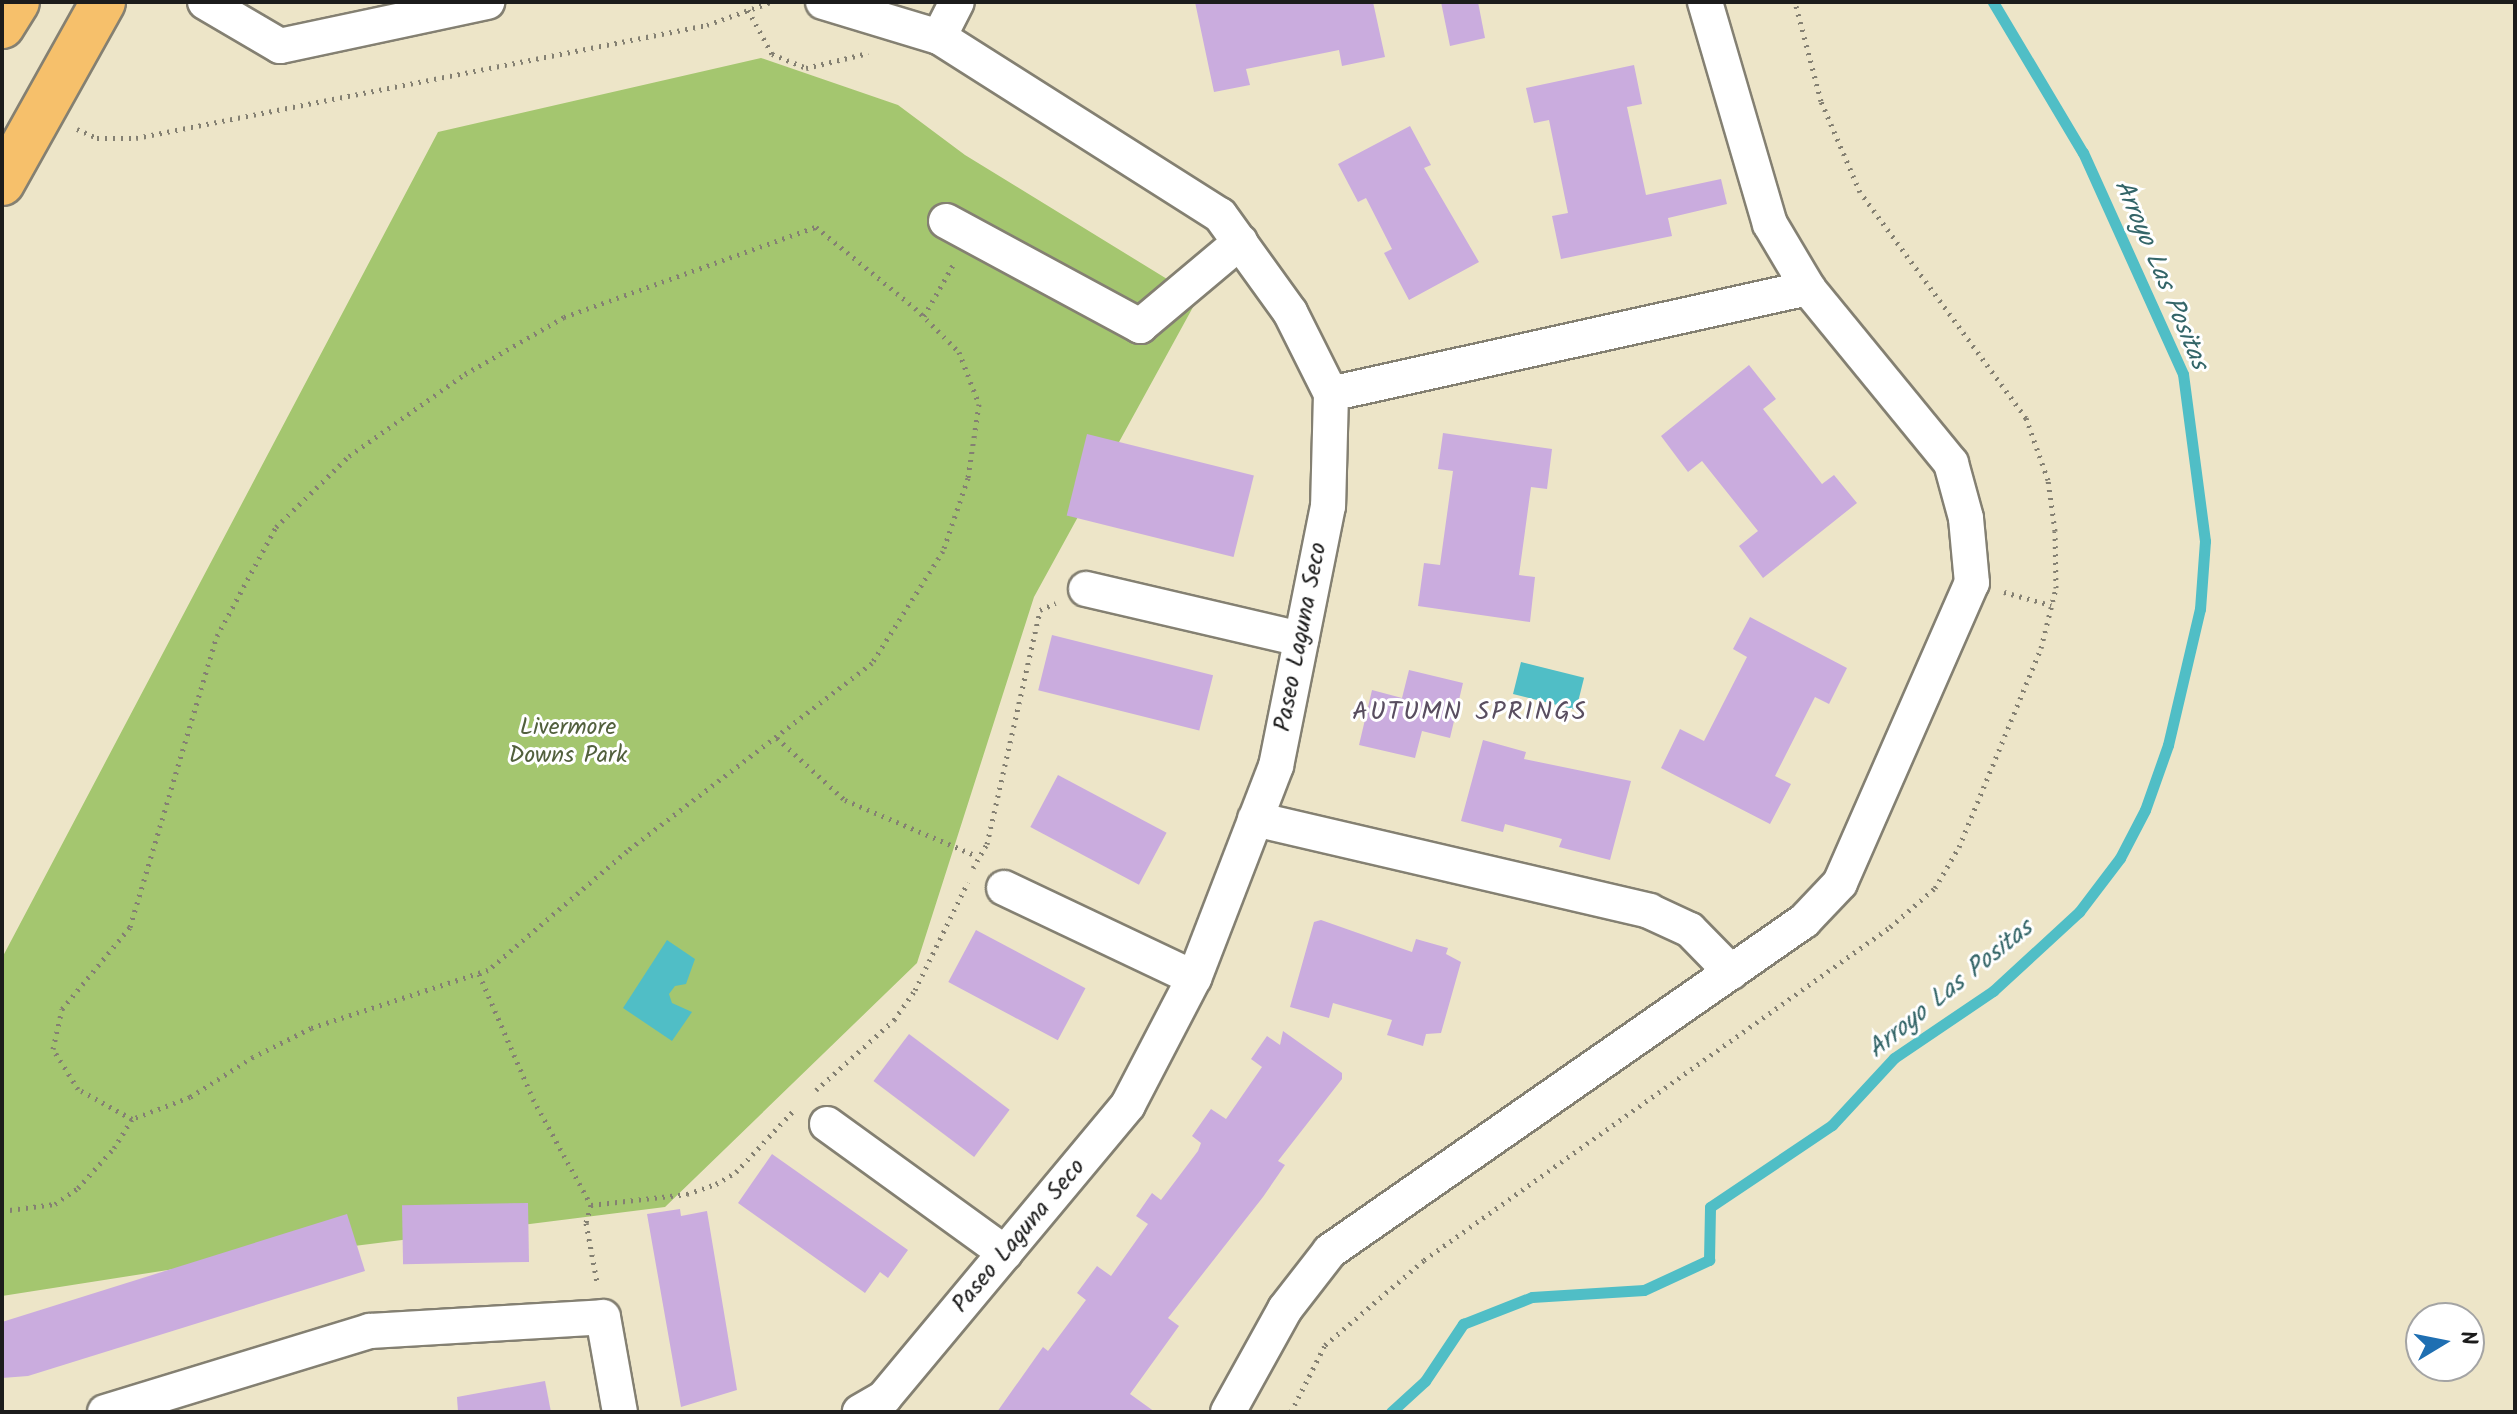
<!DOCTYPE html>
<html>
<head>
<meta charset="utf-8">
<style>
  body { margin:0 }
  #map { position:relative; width:2517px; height:1414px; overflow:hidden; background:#ede5c8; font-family:Kalam,sans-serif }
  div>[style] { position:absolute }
  .green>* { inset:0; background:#a4c66f }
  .water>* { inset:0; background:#50bec6; transform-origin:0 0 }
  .stream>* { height:11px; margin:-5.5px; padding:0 5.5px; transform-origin:5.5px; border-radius:5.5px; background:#50bec6 }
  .building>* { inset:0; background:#caacde; transform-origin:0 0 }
  .path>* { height:5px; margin-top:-2.5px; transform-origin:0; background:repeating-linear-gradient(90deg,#848072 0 2px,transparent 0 8px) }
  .roads { filter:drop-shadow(2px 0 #848072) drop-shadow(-2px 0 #848072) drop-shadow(0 2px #848072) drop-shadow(0 -2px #848072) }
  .minor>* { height:34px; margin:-17px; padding:0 17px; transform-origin:17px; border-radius:17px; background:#fff }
  .major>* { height:44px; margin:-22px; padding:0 22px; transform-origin:22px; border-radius:22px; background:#f6c06b }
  span { translate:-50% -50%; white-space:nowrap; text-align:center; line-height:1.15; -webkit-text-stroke:6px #fff; paint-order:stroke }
  .street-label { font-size:24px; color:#1c1c1c }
  .park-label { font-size:24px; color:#52603d }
  .water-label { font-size:26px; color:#336568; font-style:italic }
  .neighbourhood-label { font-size:26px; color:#594e60; letter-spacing:2px }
  .frame { position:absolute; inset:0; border:4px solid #1c1c1c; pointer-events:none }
  .north { position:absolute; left:2405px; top:1302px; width:80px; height:80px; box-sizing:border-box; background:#fff; border:2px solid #a4a4a4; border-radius:50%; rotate:80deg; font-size:22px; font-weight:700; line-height:32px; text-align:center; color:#1c1c1c }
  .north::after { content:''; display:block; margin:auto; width:28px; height:36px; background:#1f6fb2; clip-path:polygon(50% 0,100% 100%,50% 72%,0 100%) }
</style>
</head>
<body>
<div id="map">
  <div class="green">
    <div style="clip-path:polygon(761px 58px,898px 105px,965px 155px,1198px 298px,1034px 597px,917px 963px,665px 1207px,187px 1267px,2px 1296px,2px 958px,438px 132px)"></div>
  </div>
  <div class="water">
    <div style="left:1521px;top:662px;width:65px;height:33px;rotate:14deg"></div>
    <div style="clip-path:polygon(667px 940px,695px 959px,686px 984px,675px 986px,669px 994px,672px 1003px,692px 1012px,672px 1041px,623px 1008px)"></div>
  </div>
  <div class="stream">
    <div style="left:1391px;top:1412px;width:46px;rotate:-42.4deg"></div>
    <div style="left:1425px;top:1381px;width:69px;rotate:-56.3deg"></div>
    <div style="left:1463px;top:1324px;width:74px;rotate:-21.4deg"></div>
    <div style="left:1532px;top:1297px;width:112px;rotate:-3.6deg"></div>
    <div style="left:1644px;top:1290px;width:72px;rotate:-24.8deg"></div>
    <div style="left:1709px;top:1260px;width:53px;rotate:-88.9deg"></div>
    <div style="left:1710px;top:1207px;width:147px;rotate:-33.9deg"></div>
    <div style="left:1832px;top:1125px;width:91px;rotate:-47.2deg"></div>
    <div style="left:1894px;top:1058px;width:120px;rotate:-34.1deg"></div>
    <div style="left:1993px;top:991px;width:117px;rotate:-42.6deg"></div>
    <div style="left:2079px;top:912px;width:68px;rotate:-52.8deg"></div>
    <div style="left:2120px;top:858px;width:54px;rotate:-62.5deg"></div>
    <div style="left:2145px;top:810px;width:69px;rotate:-70.5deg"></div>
    <div style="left:2168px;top:745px;width:140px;rotate:-76.8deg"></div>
    <div style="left:2200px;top:609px;width:68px;rotate:-85.8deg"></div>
    <div style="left:2205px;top:541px;width:168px;rotate:-97.5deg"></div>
    <div style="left:2183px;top:374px;width:243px;rotate:-114.3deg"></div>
    <div style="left:2083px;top:153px;width:176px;rotate:-120.8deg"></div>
  </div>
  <div class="building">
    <div style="clip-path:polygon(1195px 2px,1373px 2px,1385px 57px,1342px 66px,1339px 50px,1246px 69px,1250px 85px,1214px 92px)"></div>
    <div style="clip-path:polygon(1441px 2px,1478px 2px,1485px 38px,1450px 46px)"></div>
    <div style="clip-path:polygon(1634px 65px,1642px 104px,1627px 107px,1646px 195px,1721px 179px,1727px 204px,1668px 218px,1672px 236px,1561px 259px,1552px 216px,1568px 213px,1549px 120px,1534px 123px,1526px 88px)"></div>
    <div style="clip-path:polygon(1410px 126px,1431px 165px,1424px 168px,1479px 262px,1409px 300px,1384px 253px,1392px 249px,1366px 198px,1358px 202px,1338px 164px)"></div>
    <div style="clip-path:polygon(1749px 365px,1776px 399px,1763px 409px,1822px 484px,1834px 475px,1857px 503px,1763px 578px,1739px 546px,1758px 531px,1702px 461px,1688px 472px,1661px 436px)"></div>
    <div style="clip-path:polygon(1443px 433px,1552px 449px,1547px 489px,1531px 487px,1519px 575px,1535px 577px,1530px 622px,1418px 606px,1424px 563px,1440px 565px,1453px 471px,1438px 469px)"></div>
    <div style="left:1087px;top:434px;width:172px;height:84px;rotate:14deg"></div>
    <div style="clip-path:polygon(1750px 617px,1847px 668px,1829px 704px,1815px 697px,1775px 776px,1791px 784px,1770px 824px,1661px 768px,1680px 729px,1704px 741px,1747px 657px,1733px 649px)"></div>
    <div style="left:1052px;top:635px;width:166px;height:57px;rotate:14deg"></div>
    <div style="clip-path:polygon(1409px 670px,1463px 683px,1450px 738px,1422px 731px,1415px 758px,1359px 745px,1372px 690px,1402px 698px)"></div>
    <div style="clip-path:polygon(1483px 740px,1526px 752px,1524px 759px,1631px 781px,1610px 860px,1559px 847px,1562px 839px,1505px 824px,1503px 832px,1461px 821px)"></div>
    <div style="left:1058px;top:775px;width:123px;height:59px;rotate:28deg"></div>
    <div style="clip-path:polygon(1321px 920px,1412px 952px,1416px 939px,1448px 948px,1446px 954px,1461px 962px,1441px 1033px,1426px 1034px,1423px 1046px,1387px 1035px,1392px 1020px,1333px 1003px,1329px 1018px,1290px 1007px,1314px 922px)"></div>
    <div style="left:976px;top:930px;width:124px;height:59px;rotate:28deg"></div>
    <div style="clip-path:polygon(1283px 1031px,1342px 1073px,1342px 1079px,1278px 1161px,1285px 1165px,1263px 1197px,1168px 1318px,1179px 1326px,1130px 1394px,1155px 1412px,997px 1412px,1043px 1347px,1048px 1351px,1086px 1300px,1077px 1293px,1097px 1266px,1111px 1276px,1148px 1224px,1136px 1216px,1152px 1193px,1161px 1200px,1198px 1151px,1201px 1143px,1192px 1136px,1211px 1109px,1226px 1119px,1262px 1067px,1251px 1059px,1267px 1036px,1280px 1045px)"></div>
    <div style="left:909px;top:1034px;width:126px;height:59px;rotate:37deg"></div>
    <div style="clip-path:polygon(772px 1154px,908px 1250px,888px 1278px,880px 1272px,865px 1293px,738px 1203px)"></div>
    <div style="left:528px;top:1203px;width:59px;height:126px;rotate:89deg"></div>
    <div style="clip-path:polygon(680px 1209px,681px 1216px,707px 1211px,737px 1390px,681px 1407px,647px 1214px)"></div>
    <div style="clip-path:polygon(347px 1214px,365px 1271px,28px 1376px,2px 1378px,2px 1322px)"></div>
    <div style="clip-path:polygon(545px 1381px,551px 1412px,458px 1412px,457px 1397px)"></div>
  </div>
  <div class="path">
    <div style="left:748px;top:10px;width:50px;rotate:61.4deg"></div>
    <div style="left:772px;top:54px;width:37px;rotate:22deg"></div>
    <div style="left:806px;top:68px;width:64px;rotate:-13.6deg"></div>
    <div style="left:77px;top:129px;width:22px;rotate:24deg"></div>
    <div style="left:97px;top:138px;width:39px"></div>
    <div style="left:136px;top:138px;width:582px;rotate:-11.19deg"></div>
    <div style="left:707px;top:25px;width:68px;rotate:-19.8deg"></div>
    <div style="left:816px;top:227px;width:128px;rotate:39.3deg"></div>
    <div style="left:915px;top:308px;width:62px;rotate:45deg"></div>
    <div style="left:959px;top:352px;width:56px;rotate:69deg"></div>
    <div style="left:979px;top:404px;width:75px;rotate:98.5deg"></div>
    <div style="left:968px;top:478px;width:77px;rotate:108.9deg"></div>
    <div style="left:943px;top:551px;width:133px;rotate:122.4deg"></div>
    <div style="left:872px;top:663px;width:309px;rotate:142.5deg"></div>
    <div style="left:627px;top:851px;width:183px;rotate:139.4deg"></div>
    <div style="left:488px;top:970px;width:186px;rotate:161.9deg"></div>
    <div style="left:311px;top:1028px;width:65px;rotate:153.4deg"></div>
    <div style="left:253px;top:1057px;width:75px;rotate:147.6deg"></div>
    <div style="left:190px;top:1097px;width:62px;rotate:159.2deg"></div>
    <div style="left:132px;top:1119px;width:62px;rotate:-150.9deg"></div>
    <div style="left:78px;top:1089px;width:47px;rotate:-122deg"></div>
    <div style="left:53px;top:1049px;width:41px;rotate:-77.3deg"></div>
    <div style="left:62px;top:1009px;width:107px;rotate:-50.3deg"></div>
    <div style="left:130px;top:927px;width:304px;rotate:-73.4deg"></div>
    <div style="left:217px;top:636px;width:124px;rotate:-61.6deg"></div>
    <div style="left:276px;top:527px;width:102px;rotate:-44.2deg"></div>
    <div style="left:349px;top:456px;width:142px;rotate:-35.3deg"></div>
    <div style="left:465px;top:374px;width:114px;rotate:-29.9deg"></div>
    <div style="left:564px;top:317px;width:268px;rotate:-19.7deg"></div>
    <div style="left:924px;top:316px;width:59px;rotate:-60.4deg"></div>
    <div style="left:2004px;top:592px;width:49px;rotate:15.5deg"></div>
    <div style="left:777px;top:738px;width:92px;rotate:42.4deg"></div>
    <div style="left:845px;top:800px;width:143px;rotate:23deg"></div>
    <div style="left:973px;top:868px;width:28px;rotate:-60deg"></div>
    <div style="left:987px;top:844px;width:240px;rotate:-77.2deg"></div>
    <div style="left:1040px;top:610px;width:17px;rotate:-24deg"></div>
    <div style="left:479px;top:974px;width:136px;rotate:66.6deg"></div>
    <div style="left:533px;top:1099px;width:121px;rotate:61.3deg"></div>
    <div style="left:591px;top:1205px;width:19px;rotate:106deg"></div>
    <div style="left:586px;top:1223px;width:60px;rotate:79.4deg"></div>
    <div style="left:816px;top:1090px;width:105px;rotate:-41.9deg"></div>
    <div style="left:894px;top:1020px;width:37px;rotate:-55deg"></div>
    <div style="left:915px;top:990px;width:120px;rotate:-63.9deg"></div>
    <div style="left:591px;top:1205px;width:97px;rotate:-6.5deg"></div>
    <div style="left:687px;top:1194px;width:31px;rotate:-19deg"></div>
    <div style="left:716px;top:1184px;width:23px;rotate:-31deg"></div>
    <div style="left:736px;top:1172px;width:85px;rotate:-46.9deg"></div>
    <div style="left:2px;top:1211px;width:53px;rotate:-7.5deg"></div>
    <div style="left:55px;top:1204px;width:28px;rotate:-35deg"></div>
    <div style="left:78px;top:1188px;width:54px;rotate:-48deg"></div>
    <div style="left:114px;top:1148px;width:34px;rotate:-58deg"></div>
    <div style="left:1291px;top:1412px;width:75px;rotate:-63.1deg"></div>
    <div style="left:1325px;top:1345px;width:130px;rotate:-40.6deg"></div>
    <div style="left:1424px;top:1260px;width:573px;rotate:-35.55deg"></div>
    <div style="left:1890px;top:927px;width:60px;rotate:-40.9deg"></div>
    <div style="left:1935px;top:888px;width:48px;rotate:-59.7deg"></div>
    <div style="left:1959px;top:847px;width:215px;rotate:-67.6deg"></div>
    <div style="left:2041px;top:648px;width:62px;rotate:-76deg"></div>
    <div style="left:2056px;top:588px;width:57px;rotate:-91deg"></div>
    <div style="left:2055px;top:531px;width:51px;rotate:-97.8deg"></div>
    <div style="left:2048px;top:480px;width:66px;rotate:-109.5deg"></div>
    <div style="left:2026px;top:418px;width:280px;rotate:-126.3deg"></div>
    <div style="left:1860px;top:192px;width:99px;rotate:-113.2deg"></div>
    <div style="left:1821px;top:101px;width:102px;rotate:-104.7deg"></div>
  </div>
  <div class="roads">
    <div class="minor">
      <div style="left:205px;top:2px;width:87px;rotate:30.4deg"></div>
      <div style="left:280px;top:46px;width:212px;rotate:-12deg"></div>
      <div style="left:823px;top:2px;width:121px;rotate:16.8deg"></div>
      <div style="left:939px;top:37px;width:333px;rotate:32.4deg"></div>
      <div style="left:1220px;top:215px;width:120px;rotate:54.2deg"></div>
      <div style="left:1290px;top:312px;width:92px;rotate:63.4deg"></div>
      <div style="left:1331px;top:394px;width:112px;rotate:91.5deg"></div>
      <div style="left:1328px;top:506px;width:265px;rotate:101.3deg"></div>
      <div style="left:1276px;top:766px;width:227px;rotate:111.1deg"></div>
      <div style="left:1194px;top:978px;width:143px;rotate:117.5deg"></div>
      <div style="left:1128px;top:1105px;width:381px;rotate:129.8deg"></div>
      <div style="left:884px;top:1398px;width:28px;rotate:150deg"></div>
      <div style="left:1705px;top:2px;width:231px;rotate:73.7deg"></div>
      <div style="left:1770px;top:224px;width:74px;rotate:59.3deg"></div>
      <div style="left:939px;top:37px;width:39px;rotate:-63deg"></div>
      <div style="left:946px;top:221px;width:221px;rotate:28.4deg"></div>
      <div style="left:1140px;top:326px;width:131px;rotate:-40deg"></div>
      <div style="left:1086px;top:589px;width:221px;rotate:13.1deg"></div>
      <div style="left:1255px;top:819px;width:405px;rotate:13.1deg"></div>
      <div style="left:1649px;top:911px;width:45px;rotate:24.9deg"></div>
      <div style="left:1690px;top:930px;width:59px;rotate:45.7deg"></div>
      <div style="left:1004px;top:888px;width:210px;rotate:25.3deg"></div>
      <div style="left:827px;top:1124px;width:220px;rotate:35.9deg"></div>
      <div style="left:105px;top:1412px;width:277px;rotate:-17deg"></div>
      <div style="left:370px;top:1331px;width:233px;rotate:-3.4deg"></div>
      <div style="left:603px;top:1317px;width:97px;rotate:79.9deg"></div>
      <div style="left:1228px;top:1412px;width:118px;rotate:-61deg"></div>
      <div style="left:1285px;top:1309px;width:73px;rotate:-52.2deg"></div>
      <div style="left:1330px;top:1251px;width:578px;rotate:-34.85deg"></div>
      <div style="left:1804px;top:921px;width:52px;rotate:-46.5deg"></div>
      <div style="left:1840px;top:883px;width:328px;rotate:-66.3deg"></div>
      <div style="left:1972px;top:583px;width:65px;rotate:-95.3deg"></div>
      <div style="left:1966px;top:518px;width:57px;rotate:-105.3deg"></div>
      <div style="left:1951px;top:463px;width:226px;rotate:-129.3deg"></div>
      <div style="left:1808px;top:288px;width:489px;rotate:167.5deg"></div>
    </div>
    <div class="major">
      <div style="left:2px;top:26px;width:28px;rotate:-58deg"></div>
      <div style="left:2px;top:183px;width:207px;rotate:-60.8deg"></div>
    </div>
  </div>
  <div class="street-label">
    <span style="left:1301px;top:637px;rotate:-79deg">Paseo Laguna Seco</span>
    <span style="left:1019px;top:1236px;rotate:-50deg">Paseo Laguna Seco</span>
  </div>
  <div class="park-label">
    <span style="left:568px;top:742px">Livermore<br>Downs Park</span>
  </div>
  <div class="water-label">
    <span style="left:2160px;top:275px;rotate:67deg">Arroyo Las Positas</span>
    <span style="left:1951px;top:990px;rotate:-39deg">Arroyo Las Positas</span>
  </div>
  <div class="neighbourhood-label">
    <span style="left:1470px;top:713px">AUTUMN SPRINGS</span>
  </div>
  <div class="frame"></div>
  <div class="north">N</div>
</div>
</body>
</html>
